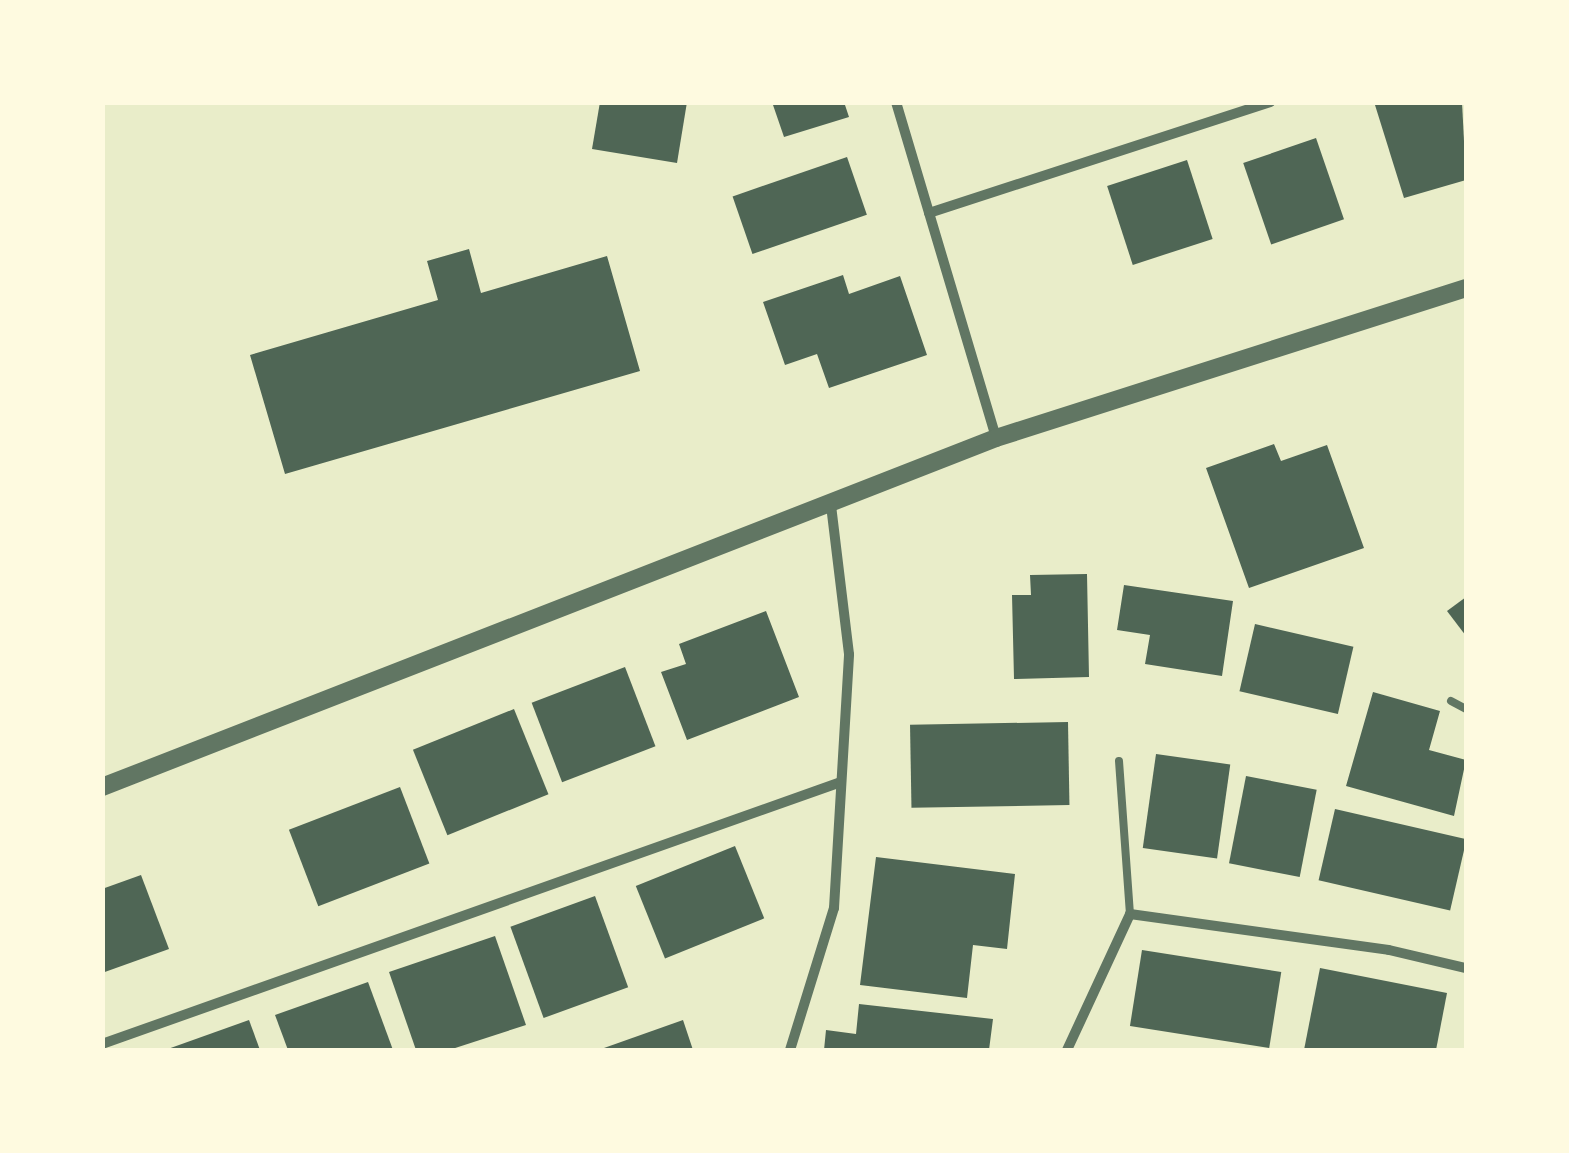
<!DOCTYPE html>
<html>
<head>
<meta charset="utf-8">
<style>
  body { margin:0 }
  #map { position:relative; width:1569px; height:1153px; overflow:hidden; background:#e9edc9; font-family:"Golos Text",sans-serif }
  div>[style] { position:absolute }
  .building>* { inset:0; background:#4f6655; transform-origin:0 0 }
  .service>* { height:8px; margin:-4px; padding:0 4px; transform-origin:4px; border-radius:4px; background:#617663 }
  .minor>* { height:10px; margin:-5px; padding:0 5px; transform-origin:5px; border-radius:5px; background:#617663 }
  .tertiary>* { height:18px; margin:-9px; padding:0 9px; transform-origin:9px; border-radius:9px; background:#617663 }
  span { translate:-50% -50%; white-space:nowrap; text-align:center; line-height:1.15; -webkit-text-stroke:10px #fefae0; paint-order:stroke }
  .frame { position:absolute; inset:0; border:105px solid #fefae0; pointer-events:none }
</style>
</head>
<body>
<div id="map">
  <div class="building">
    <div style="clip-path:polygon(600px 102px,687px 102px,677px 163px,592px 149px)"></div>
    <div style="clip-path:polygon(772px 102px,844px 102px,849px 117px,784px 137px)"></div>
    <div style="clip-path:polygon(1385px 102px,1462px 102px,1466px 180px,1404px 198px,1375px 105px)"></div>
    <div style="left:1316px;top:138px;width:86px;height:77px;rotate:71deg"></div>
    <div style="left:847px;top:157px;width:61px;height:121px;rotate:71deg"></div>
    <div style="left:1187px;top:160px;width:83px;height:84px;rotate:72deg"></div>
    <div style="clip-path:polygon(469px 249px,481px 293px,607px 256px,640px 371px,285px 474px,250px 355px,438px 300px,427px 261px)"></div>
    <div style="clip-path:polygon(843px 275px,849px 294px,900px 276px,927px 355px,829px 388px,817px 354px,785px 365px,763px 302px)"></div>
    <div style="clip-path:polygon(1274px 444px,1281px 461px,1327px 445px,1364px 548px,1249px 588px,1206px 468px)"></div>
    <div style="clip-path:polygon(1087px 574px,1089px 677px,1014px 679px,1012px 595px,1031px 595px,1030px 575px)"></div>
    <div style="clip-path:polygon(1124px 585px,1233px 601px,1222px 676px,1145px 664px,1150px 635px,1117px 630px)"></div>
    <div style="clip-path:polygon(1466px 597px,1466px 636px,1447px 611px)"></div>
    <div style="clip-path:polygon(766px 611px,799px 697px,687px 740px,661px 672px,686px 664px,679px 644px)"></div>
    <div style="left:1255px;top:624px;width:101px;height:69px;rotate:13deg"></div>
    <div style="left:625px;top:667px;width:85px;height:100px;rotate:69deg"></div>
    <div style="clip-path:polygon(1373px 692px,1440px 711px,1429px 750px,1466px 760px,1454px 816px,1346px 786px)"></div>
    <div style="left:514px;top:709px;width:92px;height:109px;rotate:68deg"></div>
    <div style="left:1068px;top:722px;width:83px;height:158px;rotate:89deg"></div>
    <div style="left:1156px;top:754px;width:75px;height:95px;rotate:8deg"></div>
    <div style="left:1246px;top:776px;width:72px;height:89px;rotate:11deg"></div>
    <div style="left:400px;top:787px;width:82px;height:119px;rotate:69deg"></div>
    <div style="left:1335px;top:809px;width:135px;height:73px;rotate:13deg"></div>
    <div style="left:735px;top:846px;width:78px;height:107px;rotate:68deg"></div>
    <div style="clip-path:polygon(876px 857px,1015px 874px,1007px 949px,973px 945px,967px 998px,860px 985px)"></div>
    <div style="clip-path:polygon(141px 875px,169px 949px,102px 973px,102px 889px)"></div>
    <div style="left:595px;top:896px;width:97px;height:90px;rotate:70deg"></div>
    <div style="clip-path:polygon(495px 936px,526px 1025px,449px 1050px,416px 1050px,389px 972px)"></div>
    <div style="left:1142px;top:950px;width:141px;height:77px;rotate:9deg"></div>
    <div style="clip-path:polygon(1320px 968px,1447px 993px,1436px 1050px,1304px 1050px)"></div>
    <div style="clip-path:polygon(368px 982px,393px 1050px,288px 1050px,275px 1015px)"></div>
    <div style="clip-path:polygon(859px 1004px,993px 1019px,989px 1050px,824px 1050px,826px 1030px,856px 1034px)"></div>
    <div style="clip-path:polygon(249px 1020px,260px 1050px,165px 1050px)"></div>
    <div style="clip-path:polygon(683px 1020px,693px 1050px,605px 1050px,604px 1048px)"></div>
  </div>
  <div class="service">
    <div style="left:1451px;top:701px;width:17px;rotate:28deg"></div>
    <div style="left:1119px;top:761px;width:153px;rotate:85.9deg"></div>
  </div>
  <div class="minor">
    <div style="left:896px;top:102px;width:351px;rotate:73.4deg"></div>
    <div style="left:929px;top:213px;width:359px;rotate:-18deg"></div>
    <div style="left:102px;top:1044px;width:784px;rotate:-19.52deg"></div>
    <div style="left:790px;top:1050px;width:149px;rotate:-72.8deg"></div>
    <div style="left:834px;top:908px;width:254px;rotate:-86.6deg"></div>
    <div style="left:849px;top:654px;width:150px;rotate:-96.9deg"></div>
    <div style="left:1067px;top:1050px;width:150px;rotate:-65.1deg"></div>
    <div style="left:1130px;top:914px;width:261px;rotate:7.9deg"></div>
    <div style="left:1389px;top:950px;width:79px;rotate:13.2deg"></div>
  </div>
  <div class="tertiary">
    <div style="left:102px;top:787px;width:960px;rotate:-21.32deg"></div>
    <div style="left:996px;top:438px;width:493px;rotate:-17.7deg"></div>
  </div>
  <div class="frame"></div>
</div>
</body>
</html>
